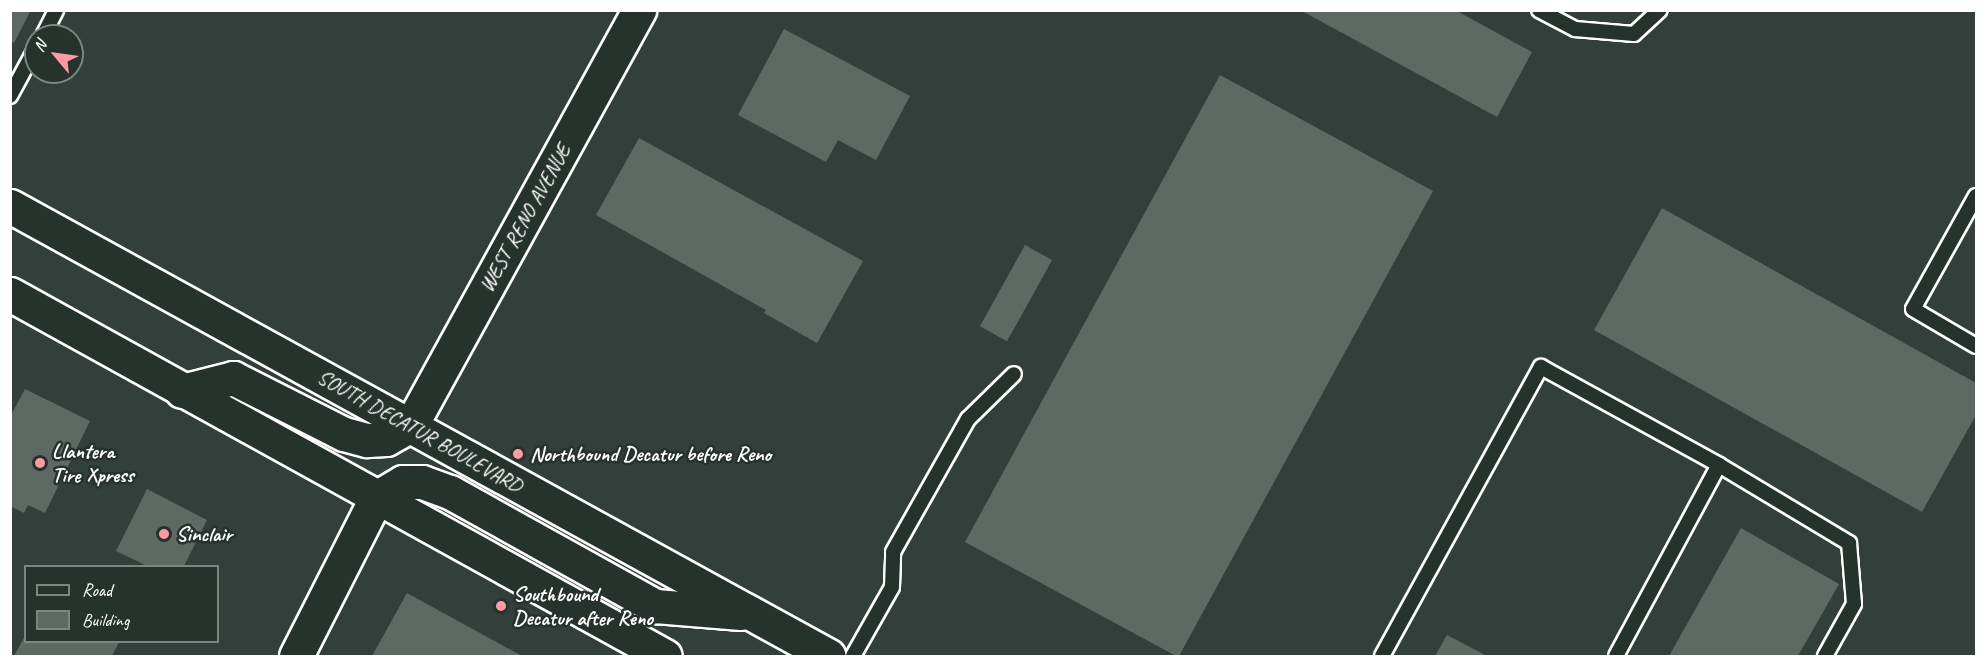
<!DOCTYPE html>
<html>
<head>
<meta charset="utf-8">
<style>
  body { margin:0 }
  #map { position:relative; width:1987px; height:667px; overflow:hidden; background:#333f3a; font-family:Caveat,sans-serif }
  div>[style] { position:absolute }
  .building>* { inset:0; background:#5f6964; transform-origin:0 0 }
  .roads { filter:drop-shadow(2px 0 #fff) drop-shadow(-2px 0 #fff) drop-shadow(0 2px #fff) drop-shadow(0 -2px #fff) }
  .lane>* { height:14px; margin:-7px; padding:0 7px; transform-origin:7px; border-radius:7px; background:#26332d }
  .secondary>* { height:33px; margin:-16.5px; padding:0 16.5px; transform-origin:16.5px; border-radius:16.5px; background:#26332d }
  .primary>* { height:33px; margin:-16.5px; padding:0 16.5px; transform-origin:16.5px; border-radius:16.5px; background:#26332d }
  .dots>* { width:16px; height:16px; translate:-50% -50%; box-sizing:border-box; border:3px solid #26332d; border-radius:50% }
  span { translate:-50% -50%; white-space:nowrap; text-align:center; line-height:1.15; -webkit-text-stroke:5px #26332d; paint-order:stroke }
  .street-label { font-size:21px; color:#fff }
  .poi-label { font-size:21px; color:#fff; font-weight:700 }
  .left { translate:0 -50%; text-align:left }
  .frame { position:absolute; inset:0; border:12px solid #fff; pointer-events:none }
  .legend { position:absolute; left:24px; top:565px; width:195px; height:78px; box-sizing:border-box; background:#26332d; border:2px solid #7d8581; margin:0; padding:8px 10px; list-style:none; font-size:18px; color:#fff }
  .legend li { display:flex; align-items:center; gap:12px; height:30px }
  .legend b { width:30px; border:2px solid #7d8581 }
  .north { position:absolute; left:24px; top:24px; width:60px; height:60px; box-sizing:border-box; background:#26332d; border:2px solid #7d8581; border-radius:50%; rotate:299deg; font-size:16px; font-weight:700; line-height:24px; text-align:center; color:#fff }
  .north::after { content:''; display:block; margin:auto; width:21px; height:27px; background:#ff9aa2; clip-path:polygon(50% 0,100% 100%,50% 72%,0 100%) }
</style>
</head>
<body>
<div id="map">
  <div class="building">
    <div style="clip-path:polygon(10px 10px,31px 10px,14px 43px,10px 41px)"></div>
    <div style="clip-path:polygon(1300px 10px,1455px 10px,1532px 52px,1497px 117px)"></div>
    <div style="clip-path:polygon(784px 29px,910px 96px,876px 160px,838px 140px,826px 162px,738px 115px)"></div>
    <div style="clip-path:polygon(1220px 75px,1433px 191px,1179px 656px,1176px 656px,965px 542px)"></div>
    <div style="clip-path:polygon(639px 138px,863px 261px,817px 343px,764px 313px,766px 310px,596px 215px)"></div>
    <div style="clip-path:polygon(1662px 208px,1976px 383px,1976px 415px,1922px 512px,1594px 330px)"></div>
    <div style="left:1025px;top:245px;width:31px;height:93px;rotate:29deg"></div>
    <div style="clip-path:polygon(25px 389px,90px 421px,45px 513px,28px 505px,24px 513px,10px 506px,10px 417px)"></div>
    <div style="clip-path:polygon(147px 489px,207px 520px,184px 566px,147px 566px,116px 551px)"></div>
    <div style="clip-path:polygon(1741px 528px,1839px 584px,1798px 656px,1669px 656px)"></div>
    <div style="clip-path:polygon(407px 593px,522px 656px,372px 656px)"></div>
    <div style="clip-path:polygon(26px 634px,26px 642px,119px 642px,112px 656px,14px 656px)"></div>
    <div style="clip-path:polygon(1447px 635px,1487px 656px,1435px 656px)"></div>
  </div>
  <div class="roads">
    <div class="lane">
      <div style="left:1539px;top:10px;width:41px;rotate:27.8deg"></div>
      <div style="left:1575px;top:29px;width:59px;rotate:4.8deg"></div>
      <div style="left:1634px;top:34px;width:35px;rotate:-43deg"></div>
      <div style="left:43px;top:36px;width:29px;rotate:-63deg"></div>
      <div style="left:10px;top:96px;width:55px;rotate:-61.6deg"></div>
      <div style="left:1976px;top:196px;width:129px;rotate:119.1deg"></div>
      <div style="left:1913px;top:309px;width:73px;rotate:30.4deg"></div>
      <div style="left:853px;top:656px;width:79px;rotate:-60.5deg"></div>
      <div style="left:892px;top:587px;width:35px;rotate:-88deg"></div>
      <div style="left:893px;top:552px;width:153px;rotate:-60.6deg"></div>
      <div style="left:968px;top:419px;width:64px;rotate:-44.4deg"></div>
      <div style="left:1382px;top:656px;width:330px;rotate:-61.2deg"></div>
      <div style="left:1541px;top:367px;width:203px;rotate:28.8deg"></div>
      <div style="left:1719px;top:465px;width:152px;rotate:31deg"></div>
      <div style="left:1849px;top:543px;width:61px;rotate:85.3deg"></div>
      <div style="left:1854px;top:604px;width:60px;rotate:119.1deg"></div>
      <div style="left:1616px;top:656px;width:217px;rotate:-61.7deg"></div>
    </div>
    <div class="secondary">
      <div style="left:411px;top:425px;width:474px;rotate:-61.2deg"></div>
      <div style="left:296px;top:656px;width:177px;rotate:-63.1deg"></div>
    </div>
    <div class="primary">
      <div style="left:10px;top:206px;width:934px;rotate:28.79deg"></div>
      <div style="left:10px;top:294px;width:748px;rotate:28.93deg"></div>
      <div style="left:182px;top:391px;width:53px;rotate:-14.3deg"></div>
      <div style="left:233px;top:378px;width:124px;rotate:26.8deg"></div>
      <div style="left:344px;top:434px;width:24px;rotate:15deg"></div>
      <div style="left:367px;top:440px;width:19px;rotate:-3deg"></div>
      <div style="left:386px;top:439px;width:29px;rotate:-29deg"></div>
      <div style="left:376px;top:498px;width:31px;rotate:-31deg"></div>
      <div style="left:403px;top:482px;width:19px"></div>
      <div style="left:422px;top:482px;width:30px;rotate:20deg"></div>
      <div style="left:450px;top:492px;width:235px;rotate:29.1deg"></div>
      <div style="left:655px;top:606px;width:86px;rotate:4.7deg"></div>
    </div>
  </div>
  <div class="dots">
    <div style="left:518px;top:454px;background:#ff9aa2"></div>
    <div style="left:40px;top:463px;background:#ff9aa2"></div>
    <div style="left:164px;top:534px;background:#ff9aa2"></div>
    <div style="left:501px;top:606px;background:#ff9aa2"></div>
  </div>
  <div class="street-label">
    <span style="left:525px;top:218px;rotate:-61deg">WEST RENO AVENUE</span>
    <span style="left:420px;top:431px;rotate:29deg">SOUTH DECATUR BOULEVARD</span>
  </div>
  <div class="poi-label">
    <span class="left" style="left:52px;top:463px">Llantera<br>Tire Xpress</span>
    <span class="left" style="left:530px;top:454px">Northbound Decatur before Reno</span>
    <span class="left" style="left:176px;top:534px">Sinclair</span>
    <span class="left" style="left:513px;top:606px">Southbound<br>Decatur after Reno</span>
  </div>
  <div class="frame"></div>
  <ul class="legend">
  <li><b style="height:8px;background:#26332d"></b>Road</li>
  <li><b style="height:16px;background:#5f6964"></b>Building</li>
  </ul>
  <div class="north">N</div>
</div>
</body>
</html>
